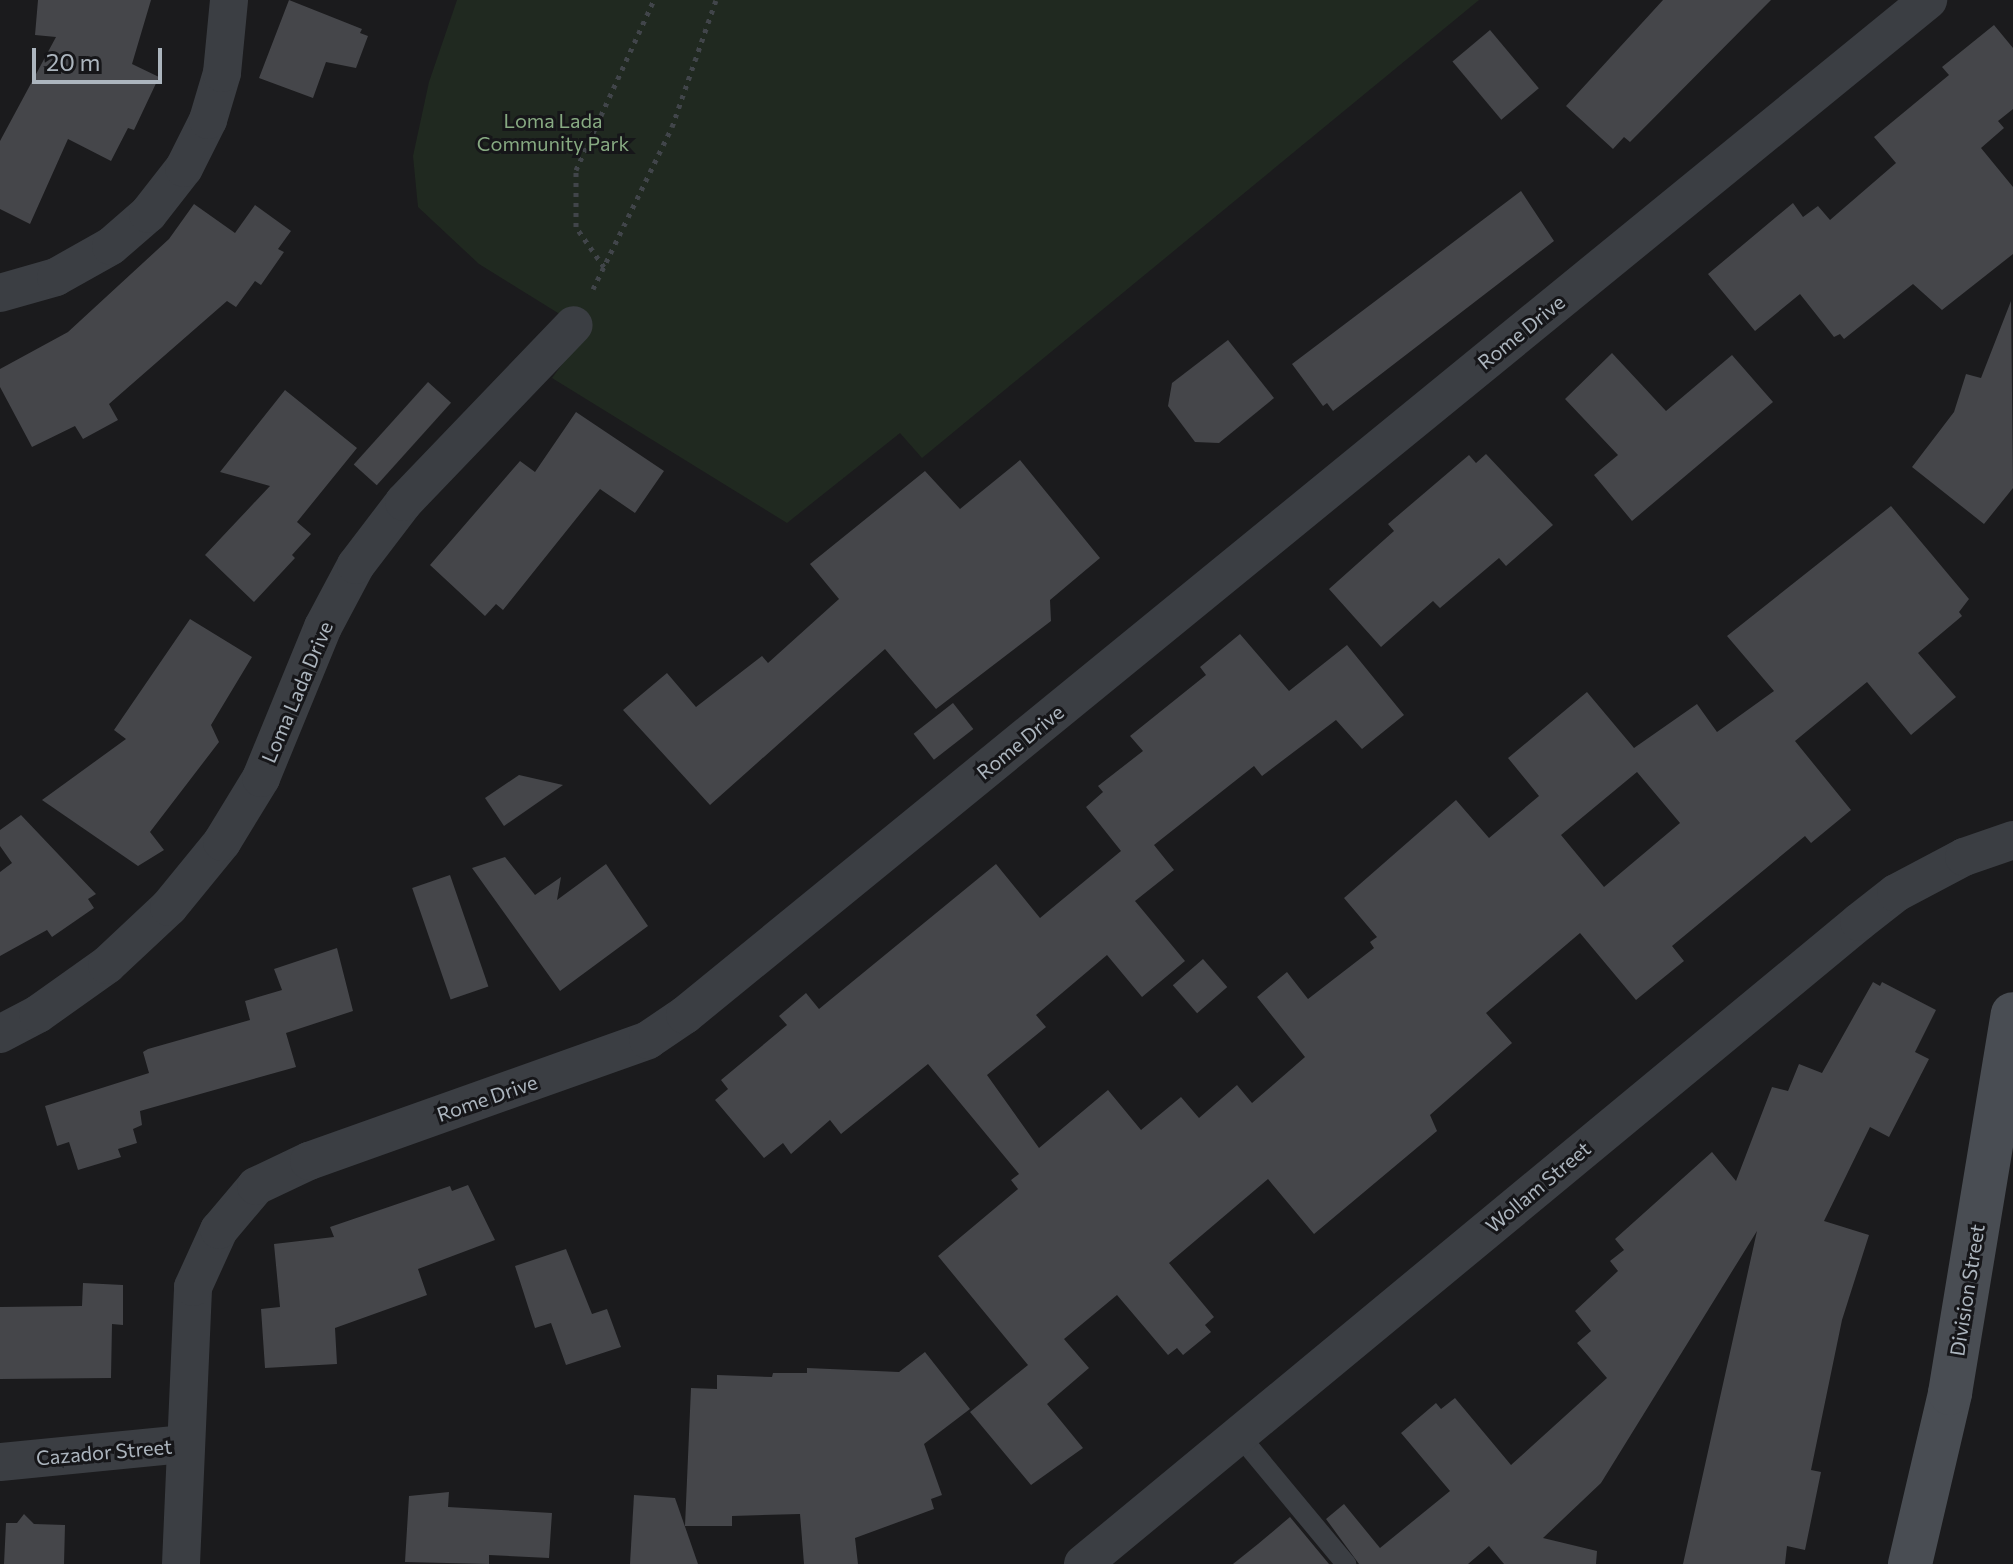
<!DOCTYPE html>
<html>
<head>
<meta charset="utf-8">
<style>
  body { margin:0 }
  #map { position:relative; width:2013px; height:1564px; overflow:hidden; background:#1b1b1d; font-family:Commissioner,sans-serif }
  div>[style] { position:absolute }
  .green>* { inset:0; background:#202920 }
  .building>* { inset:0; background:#45464a; transform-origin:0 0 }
  .path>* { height:5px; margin-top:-2.5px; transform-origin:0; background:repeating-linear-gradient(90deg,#41454a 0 4px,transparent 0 10px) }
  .lane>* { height:20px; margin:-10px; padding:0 10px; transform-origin:10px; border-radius:10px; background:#3b3e43 }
  .street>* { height:38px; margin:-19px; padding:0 19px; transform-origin:19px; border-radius:19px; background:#3b3e43 }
  .secondary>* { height:44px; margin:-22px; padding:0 22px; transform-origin:22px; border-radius:22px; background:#494d53 }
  span { translate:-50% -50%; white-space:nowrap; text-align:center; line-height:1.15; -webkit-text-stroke:6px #161619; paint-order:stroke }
  .park-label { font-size:20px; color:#87aa82 }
  .street-label { font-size:20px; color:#acb5be }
  .scale { position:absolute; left:32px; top:48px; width:130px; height:36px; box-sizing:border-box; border:4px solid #acb5be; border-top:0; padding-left:10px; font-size:24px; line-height:28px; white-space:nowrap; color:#acb5be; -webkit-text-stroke:6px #161619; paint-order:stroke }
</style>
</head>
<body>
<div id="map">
  <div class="green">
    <div style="clip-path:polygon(457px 0,1479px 0,922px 458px,900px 433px,787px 523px,552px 378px,587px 331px,479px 264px,418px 207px,413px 156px,429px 82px)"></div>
  </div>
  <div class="building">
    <div style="clip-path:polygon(38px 0,151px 0,132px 64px,159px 77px,134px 130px,128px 128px,111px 161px,68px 139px,30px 224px,0 209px,0 141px,56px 37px,35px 35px)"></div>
    <div style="clip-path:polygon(289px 0,362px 29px,360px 33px,368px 36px,356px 68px,326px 62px,313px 98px,259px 78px)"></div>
    <div style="clip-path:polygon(1663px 0,1771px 0,1630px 142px,1624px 137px,1613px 149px,1566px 106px)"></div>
    <div style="clip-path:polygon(1994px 25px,2013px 48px,2013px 109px,1998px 121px,2004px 128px,1981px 148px,2013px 187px,2013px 254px,1942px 310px,1913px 284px,1844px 339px,1840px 334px,1834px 337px,1800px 294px,1755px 331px,1708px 274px,1793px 203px,1803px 217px,1818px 206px,1830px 220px,1896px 163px,1874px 137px,1949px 75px,1942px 67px)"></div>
    <div style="left:1490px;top:30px;width:76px;height:49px;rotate:50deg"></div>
    <div style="clip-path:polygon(1521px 191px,1554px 241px,1333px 411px,1327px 403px,1323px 406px,1292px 364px)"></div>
    <div style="clip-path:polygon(194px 204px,235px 233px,255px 205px,291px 231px,278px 249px,284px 252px,261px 285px,255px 281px,236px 307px,227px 301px,109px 404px,118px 420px,83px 439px,75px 426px,32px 447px,0 387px,0 369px,68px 332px,169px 239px)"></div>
    <div style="clip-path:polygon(2011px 301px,2013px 488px,1984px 524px,1912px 467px,1954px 412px,1966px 374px,1981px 378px)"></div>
    <div style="clip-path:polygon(1228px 340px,1274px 398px,1219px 443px,1195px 442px,1168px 406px,1172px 383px)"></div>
    <div style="clip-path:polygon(1612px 353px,1666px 411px,1732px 355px,1773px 402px,1632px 521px,1594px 475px,1618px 455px,1565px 399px)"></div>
    <div style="left:428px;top:382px;width:31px;height:111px;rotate:42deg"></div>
    <div style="clip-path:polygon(285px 390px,357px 448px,297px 522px,311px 534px,292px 555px,295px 558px,254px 602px,205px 555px,270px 486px,220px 472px)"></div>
    <div style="clip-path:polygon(576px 412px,664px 471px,635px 513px,600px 489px,503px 610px,496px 604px,485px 616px,430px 565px,520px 461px,535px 472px)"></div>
    <div style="clip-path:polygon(1486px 454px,1553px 525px,1506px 566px,1499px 558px,1440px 608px,1433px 601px,1381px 647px,1329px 589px,1394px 531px,1388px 524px,1469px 455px,1476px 463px)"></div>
    <div style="clip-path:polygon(1020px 460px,1100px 558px,1050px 600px,1051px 621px,936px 709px,885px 649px,710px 805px,623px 710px,667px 673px,696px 707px,762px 656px,768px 663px,839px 599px,810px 564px,925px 471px,960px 509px)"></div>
    <div style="clip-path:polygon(evenodd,1891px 506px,1969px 599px,1959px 612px,1962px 616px,1918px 653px,1956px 697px,1911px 735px,1867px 682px,1795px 741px,1851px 810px,1811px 843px,1805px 836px,1672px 946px,1684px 961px,1636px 1000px,1580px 933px,1486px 1013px,1512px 1043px,1430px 1115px,1437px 1131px,1314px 1234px,1268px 1179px,1169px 1263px,1214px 1317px,1205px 1325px,1211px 1332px,1183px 1355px,1177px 1348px,1168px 1355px,1117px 1295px,1064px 1339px,1089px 1368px,1047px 1404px,1083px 1448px,1031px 1485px,970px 1412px,1028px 1365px,938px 1256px,1018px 1189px,1011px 1180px,1019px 1174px,928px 1064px,841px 1134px,830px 1120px,791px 1154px,783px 1143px,764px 1158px,715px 1100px,728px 1089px,721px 1080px,787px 1025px,779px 1016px,806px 993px,819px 1009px,996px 864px,1040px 918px,1121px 851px,1086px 807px,1103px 792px,1098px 786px,1143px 751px,1130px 736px,1206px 675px,1200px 667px,1240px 634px,1289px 691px,1347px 645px,1404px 715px,1362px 749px,1336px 720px,1262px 776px,1254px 766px,1154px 845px,1174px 870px,1135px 901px,1185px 961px,1142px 997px,1107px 955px,1036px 1015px,1046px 1027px,987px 1075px,1039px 1148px,1108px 1090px,1141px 1130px,1181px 1097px,1199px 1118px,1237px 1085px,1252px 1103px,1305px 1057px,1257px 997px,1287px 972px,1308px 999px,1374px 948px,1370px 942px,1377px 937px,1344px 898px,1456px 800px,1489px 838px,1539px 796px,1508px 758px,1587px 692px,1634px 748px,1697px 704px,1717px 732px,1774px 691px,1727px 636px,1891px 506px,1637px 772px,1680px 823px,1604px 887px,1561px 835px,1637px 772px)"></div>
    <div style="clip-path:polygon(190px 619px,252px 657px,211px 725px,219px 742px,150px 832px,164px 850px,138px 866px,42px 800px,126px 739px,114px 730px)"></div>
    <div style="left:953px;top:703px;width:33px;height:50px;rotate:52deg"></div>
    <div style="clip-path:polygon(519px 775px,563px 785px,504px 826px,485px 798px)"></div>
    <div style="clip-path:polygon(21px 815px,96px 894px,88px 899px,94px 908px,52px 937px,47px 930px,0 956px,0 872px,12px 863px,0 846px,0 830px)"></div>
    <div style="clip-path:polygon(505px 857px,535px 895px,561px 877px,557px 900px,606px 864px,648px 926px,560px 991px,472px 868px)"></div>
    <div style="left:450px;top:875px;width:118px;height:40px;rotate:71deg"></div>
    <div style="clip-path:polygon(337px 948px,353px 1011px,286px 1033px,296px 1067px,140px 1111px,142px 1125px,133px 1129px,137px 1143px,118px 1149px,121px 1157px,78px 1170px,69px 1142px,57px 1146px,45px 1106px,149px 1073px,143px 1052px,148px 1049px,250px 1020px,245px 1001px,282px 990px,274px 969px)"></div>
    <div style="left:1203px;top:959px;width:37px;height:40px;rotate:49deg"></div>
    <div style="clip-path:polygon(1873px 982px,1880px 986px,1882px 982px,1936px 1010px,1915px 1052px,1929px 1059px,1889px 1137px,1870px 1127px,1824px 1221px,1869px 1235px,1842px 1320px,1811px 1470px,1821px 1472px,1805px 1550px,1787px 1546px,1785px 1564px,1683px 1564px,1757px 1231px,1601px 1483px,1543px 1538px,1597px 1551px,1596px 1564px,1504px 1564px,1489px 1546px,1468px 1564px,1359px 1564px,1326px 1519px,1344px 1504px,1380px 1548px,1450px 1491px,1401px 1433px,1436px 1403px,1441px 1409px,1455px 1398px,1511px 1465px,1607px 1378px,1577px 1343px,1591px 1331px,1575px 1311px,1618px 1271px,1610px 1261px,1624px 1250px,1615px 1239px,1712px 1152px,1736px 1181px,1772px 1087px,1788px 1091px,1799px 1064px,1822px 1073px)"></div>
    <div style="clip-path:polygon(468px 1185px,495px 1240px,418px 1269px,427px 1295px,335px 1328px,337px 1364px,265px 1368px,261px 1309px,280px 1307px,274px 1244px,334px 1237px,330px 1227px,450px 1186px,452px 1191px)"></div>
    <div style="clip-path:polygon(566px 1249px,592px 1314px,607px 1309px,621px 1347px,566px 1365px,551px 1323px,535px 1328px,515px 1266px)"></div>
    <div style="clip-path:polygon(83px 1283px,123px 1285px,123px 1325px,112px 1324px,111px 1378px,0 1379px,0 1307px,82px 1306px)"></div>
    <div style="clip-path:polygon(925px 1352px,970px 1409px,924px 1444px,942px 1495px,931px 1499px,934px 1509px,855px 1538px,858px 1564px,804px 1564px,800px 1514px,732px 1516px,732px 1526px,685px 1526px,691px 1388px,717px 1389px,717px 1375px,772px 1377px,773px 1373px,807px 1373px,807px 1368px,899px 1372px)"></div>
    <div style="clip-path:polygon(449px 1492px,448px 1507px,552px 1513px,549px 1558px,489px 1555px,489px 1564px,405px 1562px,409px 1496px)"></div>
    <div style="clip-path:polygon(634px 1495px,675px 1498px,698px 1564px,630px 1564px)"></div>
    <div style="clip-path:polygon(24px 1514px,34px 1524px,65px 1525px,64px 1564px,4px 1564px,6px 1523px,17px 1523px)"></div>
    <div style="clip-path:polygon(1290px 1517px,1329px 1564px,1233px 1564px,1258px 1544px)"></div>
  </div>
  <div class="path">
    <div style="left:604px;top:267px;width:49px;rotate:-125deg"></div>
    <div style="left:576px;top:227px;width:57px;rotate:-90deg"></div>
    <div style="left:576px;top:170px;width:187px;rotate:-65.4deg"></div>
    <div style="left:593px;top:289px;width:180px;rotate:-64deg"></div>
    <div style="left:672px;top:127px;width:134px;rotate:-70.9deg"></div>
  </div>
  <div class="lane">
    <div style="left:1239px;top:1435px;width:168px;rotate:50.3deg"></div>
  </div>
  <div class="street">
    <div style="left:0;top:293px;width:58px;rotate:-15.9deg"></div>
    <div style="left:56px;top:277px;width:63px;rotate:-29.4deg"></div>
    <div style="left:111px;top:246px;width:49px;rotate:-40.9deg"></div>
    <div style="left:148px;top:214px;width:58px;rotate:-52deg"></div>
    <div style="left:184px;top:168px;width:54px;rotate:-63.4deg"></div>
    <div style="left:208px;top:120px;width:49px;rotate:-73.4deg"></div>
    <div style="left:222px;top:73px;width:73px;rotate:-84.5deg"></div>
    <div style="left:0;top:1034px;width:43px;rotate:-27.8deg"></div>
    <div style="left:38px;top:1014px;width:85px;rotate:-35.4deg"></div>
    <div style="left:107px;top:965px;width:85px;rotate:-43.1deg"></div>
    <div style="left:169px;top:907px;width:84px;rotate:-50.8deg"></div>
    <div style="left:222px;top:842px;width:75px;rotate:-58.6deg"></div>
    <div style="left:261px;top:778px;width:163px;rotate:-67.7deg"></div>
    <div style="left:323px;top:627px;width:70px;rotate:-62deg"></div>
    <div style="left:356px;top:565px;width:79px;rotate:-52.7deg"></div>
    <div style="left:404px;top:502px;width:245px;rotate:-46.2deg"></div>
    <div style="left:0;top:1462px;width:186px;rotate:-5.6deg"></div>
    <div style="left:181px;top:1564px;width:277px;rotate:-87.5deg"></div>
    <div style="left:193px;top:1287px;width:63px;rotate:-65.5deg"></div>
    <div style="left:219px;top:1230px;width:57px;rotate:-49.9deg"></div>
    <div style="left:256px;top:1186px;width:59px;rotate:-25.3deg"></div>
    <div style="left:309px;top:1161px;width:360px;rotate:-19.6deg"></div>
    <div style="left:648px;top:1040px;width:45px;rotate:-34deg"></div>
    <div style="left:685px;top:1015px;width:1605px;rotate:-39.23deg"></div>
    <div style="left:1083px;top:1564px;width:1007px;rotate:-39.6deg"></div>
    <div style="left:1859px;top:922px;width:47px;rotate:-38.1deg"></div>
    <div style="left:1896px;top:893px;width:77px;rotate:-27.9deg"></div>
    <div style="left:1964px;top:857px;width:52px;rotate:-19.1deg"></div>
  </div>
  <div class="secondary">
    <div style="left:1910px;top:1564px;width:176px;rotate:-76.8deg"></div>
    <div style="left:1950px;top:1393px;width:384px;rotate:-80.6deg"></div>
  </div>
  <div class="park-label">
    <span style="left:553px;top:132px">Loma Lada<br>Community Park</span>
  </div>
  <div class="street-label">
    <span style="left:1521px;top:332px;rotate:-39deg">Rome Drive</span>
    <span style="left:297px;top:692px;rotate:-67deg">Loma Lada Drive</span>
    <span style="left:1020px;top:742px;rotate:-39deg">Rome Drive</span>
    <span style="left:487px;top:1098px;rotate:-19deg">Rome Drive</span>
    <span style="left:1538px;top:1187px;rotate:-40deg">Wollam Street</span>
    <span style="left:1967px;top:1290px;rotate:-81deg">Division Street</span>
    <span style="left:104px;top:1452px;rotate:-5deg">Cazador Street</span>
  </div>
  <div class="scale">20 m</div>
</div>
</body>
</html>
